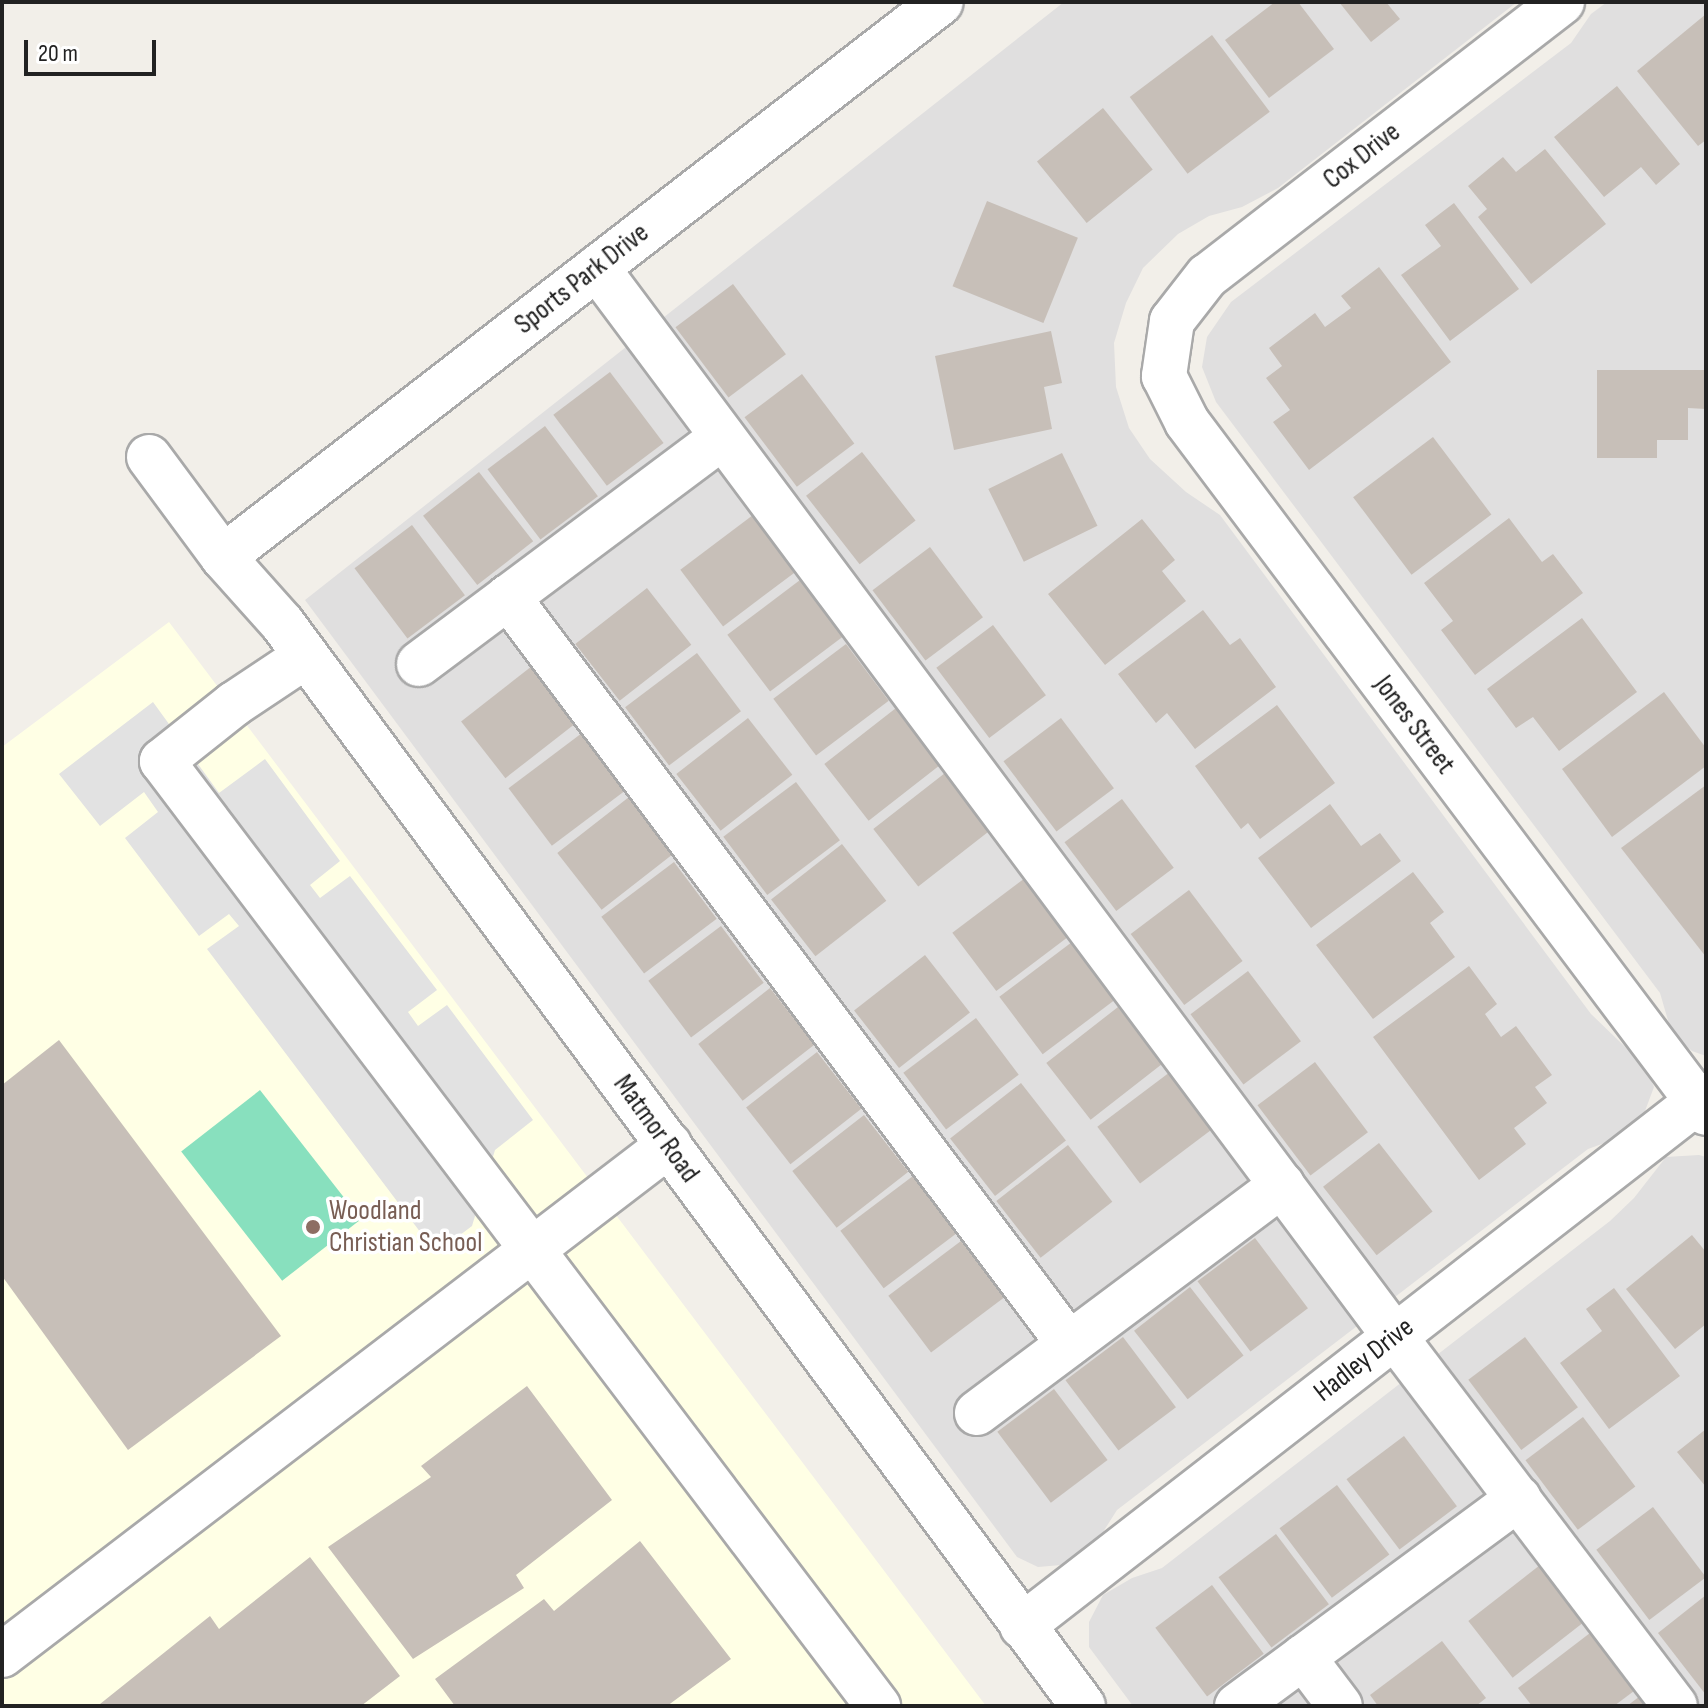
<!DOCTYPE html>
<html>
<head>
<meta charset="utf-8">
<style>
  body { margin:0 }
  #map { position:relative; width:1708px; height:1708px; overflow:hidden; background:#f2efe9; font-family:"Sofia Sans Condensed",sans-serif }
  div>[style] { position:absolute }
  .residential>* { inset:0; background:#e0dfdf }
  .education>* { inset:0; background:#ffffe5 }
  .pitch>* { inset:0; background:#88e0be; transform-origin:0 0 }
  .parking>* { inset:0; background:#e2e2e2 }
  .building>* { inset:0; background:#c7bfb8; transform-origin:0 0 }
  .roads { filter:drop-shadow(2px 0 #a9a9a9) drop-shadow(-2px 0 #a9a9a9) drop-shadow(0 2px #a9a9a9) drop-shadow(0 -2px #a9a9a9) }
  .minor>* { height:44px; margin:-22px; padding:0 22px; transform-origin:22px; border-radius:22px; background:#fff }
  .dots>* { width:22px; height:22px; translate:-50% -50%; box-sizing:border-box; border:4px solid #fff; border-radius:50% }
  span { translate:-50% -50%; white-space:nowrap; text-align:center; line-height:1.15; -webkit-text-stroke:7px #fff; paint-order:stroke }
  .street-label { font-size:28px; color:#222 }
  .education-label { font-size:28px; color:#785e54 }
  .left { translate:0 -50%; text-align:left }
  .frame { position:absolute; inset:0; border:4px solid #222; pointer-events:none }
  .scale { position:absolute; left:24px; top:40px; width:132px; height:36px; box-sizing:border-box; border:4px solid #222; border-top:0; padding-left:10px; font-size:24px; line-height:28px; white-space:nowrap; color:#222; -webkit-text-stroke:6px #fff; paint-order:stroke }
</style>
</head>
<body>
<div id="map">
  <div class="residential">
    <div style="clip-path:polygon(1064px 2px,1517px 2px,1278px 188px,1242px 207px,1209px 216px,1178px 234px,1143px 268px,1126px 303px,1114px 343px,1116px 387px,1129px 428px,1150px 459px,1186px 492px,1220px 515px,1591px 1014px,1646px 1067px,1654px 1087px,1645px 1111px,1610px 1141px,1588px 1149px,1117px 1510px,1096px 1543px,1061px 1565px,1038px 1567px,1017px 1557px,305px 600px)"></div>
    <div style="clip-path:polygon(1607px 2px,1706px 2px,1706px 1056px,1692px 1051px,1672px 1034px,1660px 993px,1216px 402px,1202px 367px,1207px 337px,1231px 302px,1571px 43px,1591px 14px)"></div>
    <div style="clip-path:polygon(1699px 1155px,1706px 1157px,1706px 1706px,1133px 1706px,1089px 1647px,1089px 1622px,1103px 1595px,1132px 1578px,1162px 1568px,1610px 1221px,1634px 1198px,1666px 1157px)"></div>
  </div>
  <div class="education">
    <div style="clip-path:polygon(169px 622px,986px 1706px,2px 1706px,2px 747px)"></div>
  </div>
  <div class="pitch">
    <div style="left:260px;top:1090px;width:164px;height:100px;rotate:52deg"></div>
  </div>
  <div class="parking">
    <div style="clip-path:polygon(153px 702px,219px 793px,265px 759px,340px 861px,310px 885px,320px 898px,350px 876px,437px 990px,408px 1012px,418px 1026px,447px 1005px,533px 1120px,495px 1150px,472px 1226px,436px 1253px,207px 949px,239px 926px,229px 914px,199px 936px,125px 838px,158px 812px,144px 792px,100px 826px,59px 774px)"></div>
  </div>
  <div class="building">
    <div style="clip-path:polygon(1275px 2px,1298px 2px,1334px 49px,1269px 98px,1225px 40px)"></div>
    <div style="clip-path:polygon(1339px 2px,1386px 2px,1400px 19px,1371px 42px)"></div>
    <div style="clip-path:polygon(1706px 14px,1706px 140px,1698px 146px,1637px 71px)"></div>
    <div style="left:1212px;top:35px;width:96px;height:103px;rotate:53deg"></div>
    <div style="clip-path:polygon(1617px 86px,1680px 164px,1656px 185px,1641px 167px,1604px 197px,1554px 137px)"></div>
    <div style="left:1103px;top:108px;width:79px;height:85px;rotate:51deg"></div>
    <div style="clip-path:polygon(1545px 149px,1606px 224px,1531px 284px,1478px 217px,1487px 209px,1468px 186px,1503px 157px,1516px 172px)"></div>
    <div style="left:987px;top:201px;width:98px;height:92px;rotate:22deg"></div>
    <div style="clip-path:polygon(1454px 203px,1519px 289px,1450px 341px,1401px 275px,1441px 246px,1425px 225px)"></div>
    <div style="clip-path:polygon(1379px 267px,1451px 362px,1309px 470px,1273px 422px,1290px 410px,1266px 378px,1282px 366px,1269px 348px,1315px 313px,1325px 327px,1351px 308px,1341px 296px)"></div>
    <div style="left:733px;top:284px;width:88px;height:72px;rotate:53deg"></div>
    <div style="clip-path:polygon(1051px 331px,1062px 383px,1044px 387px,1052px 429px,954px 450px,935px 356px)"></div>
    <div style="clip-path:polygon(1597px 370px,1706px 370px,1706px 409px,1688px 408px,1688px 440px,1657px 440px,1657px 458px,1597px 458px)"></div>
    <div style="left:610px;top:372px;width:89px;height:71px;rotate:53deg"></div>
    <div style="left:802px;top:374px;width:87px;height:72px;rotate:53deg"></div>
    <div style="left:545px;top:426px;width:88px;height:72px;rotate:53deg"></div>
    <div style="left:1433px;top:437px;width:97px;height:100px;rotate:53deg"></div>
    <div style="left:862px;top:452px;width:87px;height:71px;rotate:52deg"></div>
    <div style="left:1062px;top:453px;width:81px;height:82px;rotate:64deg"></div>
    <div style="left:479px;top:472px;width:88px;height:71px;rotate:52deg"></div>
    <div style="left:753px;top:515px;width:71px;height:91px;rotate:53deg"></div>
    <div style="clip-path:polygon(1509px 518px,1542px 562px,1553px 554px,1583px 593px,1475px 675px,1441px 630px,1453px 621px,1424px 583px)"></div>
    <div style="clip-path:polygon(1142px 519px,1175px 560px,1162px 571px,1186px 601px,1105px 665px,1048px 594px)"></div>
    <div style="left:412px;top:525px;width:88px;height:72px;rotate:53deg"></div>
    <div style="left:930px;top:547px;width:88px;height:72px;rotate:53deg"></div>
    <div style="left:800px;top:580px;width:71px;height:91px;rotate:53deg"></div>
    <div style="left:647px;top:588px;width:72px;height:91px;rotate:52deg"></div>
    <div style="clip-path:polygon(1203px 610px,1230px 645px,1240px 638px,1276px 687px,1195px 749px,1167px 713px,1156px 723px,1118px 674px)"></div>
    <div style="clip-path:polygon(1582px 618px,1637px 692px,1559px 751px,1533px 717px,1516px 728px,1487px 689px)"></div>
    <div style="left:993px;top:625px;width:88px;height:71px;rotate:53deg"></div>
    <div style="left:846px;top:644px;width:71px;height:91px;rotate:53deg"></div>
    <div style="left:697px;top:653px;width:73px;height:90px;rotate:53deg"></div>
    <div style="left:532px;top:666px;width:72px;height:90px;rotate:52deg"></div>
    <div style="clip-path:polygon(1664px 692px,1706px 748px,1706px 766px,1612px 837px,1562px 769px)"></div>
    <div style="clip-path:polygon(1277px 705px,1335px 783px,1260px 839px,1248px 823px,1241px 829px,1195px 766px)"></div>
    <div style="left:896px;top:708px;width:72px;height:91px;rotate:52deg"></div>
    <div style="left:748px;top:718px;width:72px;height:91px;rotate:52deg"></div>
    <div style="left:1061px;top:718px;width:88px;height:72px;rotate:53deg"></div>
    <div style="left:582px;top:733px;width:72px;height:92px;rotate:53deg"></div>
    <div style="left:945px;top:773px;width:73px;height:91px;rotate:52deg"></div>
    <div style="left:796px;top:782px;width:73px;height:91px;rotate:53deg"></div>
    <div style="clip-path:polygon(1706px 785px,1706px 957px,1621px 848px)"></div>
    <div style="left:629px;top:797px;width:72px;height:91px;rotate:52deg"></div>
    <div style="left:1122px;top:799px;width:86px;height:72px;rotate:53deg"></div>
    <div style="clip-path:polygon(1330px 804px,1361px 846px,1380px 833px,1401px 861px,1311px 928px,1258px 858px)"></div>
    <div style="left:842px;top:844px;width:72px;height:90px;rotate:52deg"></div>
    <div style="left:674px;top:862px;width:71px;height:91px;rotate:53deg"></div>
    <div style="clip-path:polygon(1413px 872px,1444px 912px,1430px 923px,1455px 957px,1373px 1019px,1316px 945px)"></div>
    <div style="left:1025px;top:878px;width:73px;height:91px;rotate:53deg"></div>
    <div style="left:1189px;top:890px;width:89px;height:73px;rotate:53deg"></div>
    <div style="left:721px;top:926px;width:71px;height:91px;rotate:53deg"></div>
    <div style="left:1072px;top:942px;width:72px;height:91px;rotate:53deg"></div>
    <div style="left:925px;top:955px;width:73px;height:90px;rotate:52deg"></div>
    <div style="clip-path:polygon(1469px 966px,1497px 1004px,1485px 1014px,1501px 1037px,1516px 1026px,1552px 1075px,1535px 1087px,1547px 1103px,1514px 1128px,1526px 1144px,1479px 1180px,1373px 1037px)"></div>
    <div style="left:1248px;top:971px;width:88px;height:72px;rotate:53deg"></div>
    <div style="left:770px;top:988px;width:72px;height:91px;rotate:52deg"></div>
    <div style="left:1118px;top:1007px;width:72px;height:91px;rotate:52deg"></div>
    <div style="left:976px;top:1018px;width:71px;height:91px;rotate:53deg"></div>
    <div style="clip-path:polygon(59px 1040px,281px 1336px,128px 1450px,2px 1276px,2px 1085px)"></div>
    <div style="left:817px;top:1052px;width:72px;height:90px;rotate:52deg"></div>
    <div style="left:1315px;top:1062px;width:88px;height:72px;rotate:53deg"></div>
    <div style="left:1170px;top:1072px;width:71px;height:91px;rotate:53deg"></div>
    <div style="left:1021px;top:1083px;width:73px;height:90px;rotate:52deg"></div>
    <div style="left:864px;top:1115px;width:72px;height:91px;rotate:52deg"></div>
    <div style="left:1379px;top:1143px;width:87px;height:71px;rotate:52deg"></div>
    <div style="left:1068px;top:1145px;width:72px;height:91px;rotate:52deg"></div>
    <div style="left:913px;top:1176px;width:72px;height:91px;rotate:53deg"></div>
    <div style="clip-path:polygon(1692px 1235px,1706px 1252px,1706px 1324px,1675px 1349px,1626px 1289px)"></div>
    <div style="left:1255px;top:1238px;width:88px;height:72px;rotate:53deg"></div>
    <div style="left:961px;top:1241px;width:71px;height:91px;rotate:53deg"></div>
    <div style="left:1190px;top:1287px;width:87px;height:71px;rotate:52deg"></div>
    <div style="clip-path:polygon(1614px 1288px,1680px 1376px,1609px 1429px,1560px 1363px,1602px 1331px,1586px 1309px)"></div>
    <div style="left:1123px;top:1337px;width:88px;height:72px;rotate:53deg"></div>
    <div style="left:1525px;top:1337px;width:88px;height:71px;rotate:53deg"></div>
    <div style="clip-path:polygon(527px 1386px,612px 1500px,516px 1575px,524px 1588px,413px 1659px,328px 1547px,431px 1477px,421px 1466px)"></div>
    <div style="left:1054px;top:1389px;width:89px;height:71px;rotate:53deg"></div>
    <div style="left:1583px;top:1417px;width:87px;height:72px;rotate:53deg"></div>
    <div style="clip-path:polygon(1706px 1429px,1706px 1487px,1677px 1452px)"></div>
    <div style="left:1404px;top:1436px;width:88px;height:72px;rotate:53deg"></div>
    <div style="left:1337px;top:1485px;width:87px;height:72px;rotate:53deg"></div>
    <div style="left:1653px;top:1507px;width:88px;height:71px;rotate:53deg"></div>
    <div style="left:1276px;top:1534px;width:88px;height:72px;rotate:53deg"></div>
    <div style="clip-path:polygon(640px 1541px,731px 1659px,667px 1706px,455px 1706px,435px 1679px,544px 1599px,554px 1611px)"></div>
    <div style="clip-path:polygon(310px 1557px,400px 1676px,361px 1706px,100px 1704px,210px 1616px,219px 1629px)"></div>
    <div style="left:1540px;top:1565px;width:72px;height:91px;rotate:52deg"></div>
    <div style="left:1212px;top:1585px;width:86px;height:71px;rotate:53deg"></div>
    <div style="clip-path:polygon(1706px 1595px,1706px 1695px,1658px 1633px)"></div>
    <div style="clip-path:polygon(1590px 1633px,1634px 1691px,1614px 1706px,1532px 1706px,1518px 1688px)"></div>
    <div style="clip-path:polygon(1442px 1641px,1486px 1698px,1476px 1706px,1378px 1706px,1370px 1695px)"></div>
    <div style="clip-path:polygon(1640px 1696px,1647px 1706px,1627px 1706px)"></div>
  </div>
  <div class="roads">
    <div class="minor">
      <div style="left:1562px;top:2px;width:448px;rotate:142.3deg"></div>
      <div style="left:1207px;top:276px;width:57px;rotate:127.9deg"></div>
      <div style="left:1172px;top:321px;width:56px;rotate:98.3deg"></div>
      <div style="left:1164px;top:376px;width:51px;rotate:63.4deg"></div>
      <div style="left:1187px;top:422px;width:864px;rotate:53.09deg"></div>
      <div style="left:597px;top:268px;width:1334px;rotate:53.26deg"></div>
      <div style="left:1395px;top:1337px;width:463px;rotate:52.8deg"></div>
      <div style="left:149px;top:457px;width:124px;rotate:53.5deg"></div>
      <div style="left:223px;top:557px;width:89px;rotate:48.2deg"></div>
      <div style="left:282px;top:623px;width:1347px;rotate:53.51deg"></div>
      <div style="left:223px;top:557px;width:907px;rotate:-37.7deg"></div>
      <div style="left:508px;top:597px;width:934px;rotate:53.09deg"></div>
      <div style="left:306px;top:656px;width:87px;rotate:146.3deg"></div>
      <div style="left:234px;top:704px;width:92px;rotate:141.6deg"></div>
      <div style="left:162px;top:761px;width:1186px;rotate:52.85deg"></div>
      <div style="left:419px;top:664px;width:379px;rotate:-36.8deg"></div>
      <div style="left:977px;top:1413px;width:381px;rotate:-36.8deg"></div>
      <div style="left:1022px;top:1626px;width:866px;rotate:-37.82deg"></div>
      <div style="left:2px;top:1655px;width:840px;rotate:-37.4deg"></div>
      <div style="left:1303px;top:1657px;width:61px;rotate:52.9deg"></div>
      <div style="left:1237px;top:1706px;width:350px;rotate:-36.4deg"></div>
    </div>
  </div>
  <div class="dots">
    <div style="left:313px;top:1227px;background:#8d6e63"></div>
  </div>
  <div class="street-label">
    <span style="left:1362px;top:156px;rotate:-38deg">Cox Drive</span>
    <span style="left:582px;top:279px;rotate:-38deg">Sports Park Drive</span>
    <span style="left:1414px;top:725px;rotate:53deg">Jones Street</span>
    <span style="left:656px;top:1129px;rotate:54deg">Matmor Road</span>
    <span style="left:1364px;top:1360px;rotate:-38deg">Hadley Drive</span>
  </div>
  <div class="education-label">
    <span class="left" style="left:329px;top:1227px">Woodland<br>Christian School</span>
  </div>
  <div class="frame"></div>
  <div class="scale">20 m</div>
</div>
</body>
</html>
